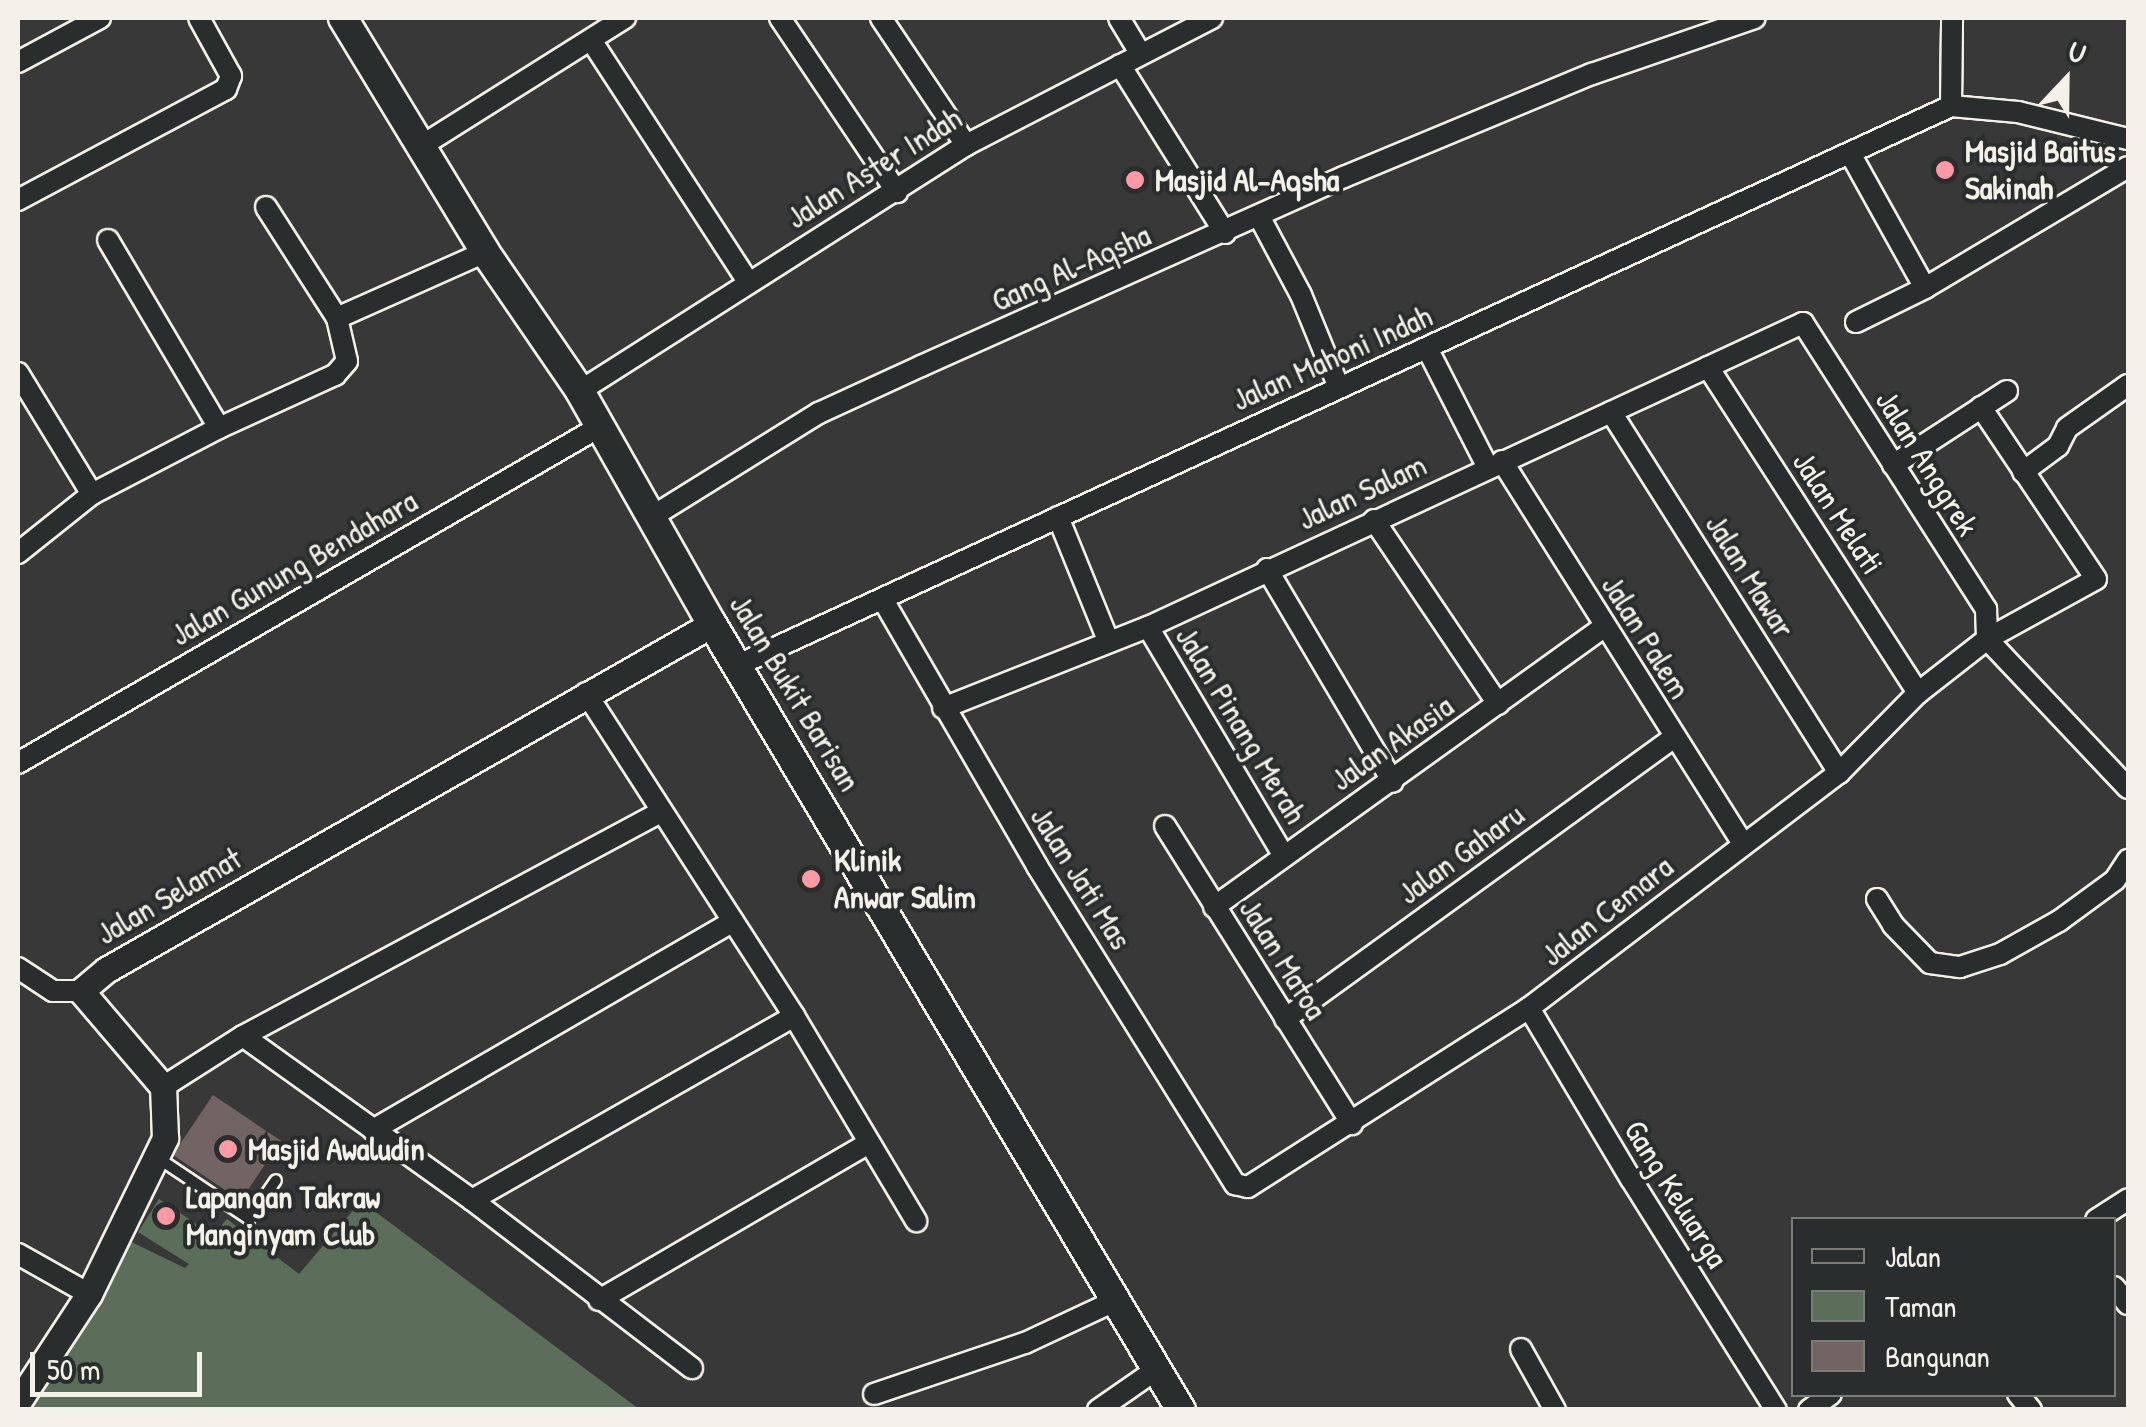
<!DOCTYPE html>
<html>
<head>
<meta charset="utf-8">
<style>
  body { margin:0 }
  #map { position:relative; width:2146px; height:1427px; overflow:hidden; background:#393839; font-family:"Patrick Hand",sans-serif }
  div>[style] { position:absolute }
  .green>* { inset:0; background:#5a6e59 }
  .building>* { inset:0; background:#736464; transform-origin:0 0 }
  .roads { filter:drop-shadow(2px 0 #f4f1e8) drop-shadow(-2px 0 #f4f1e8) drop-shadow(0 2px #f4f1e8) drop-shadow(0 -2px #f4f1e8) }
  .service>* { height:10px; margin:-5px; padding:0 5px; transform-origin:5px; border-radius:5px; background:#2a2d2e }
  .minor>* { height:20px; margin:-10px; padding:0 10px; transform-origin:10px; border-radius:10px; background:#2a2d2e }
  .tertiary>* { height:25px; margin:-12.5px; padding:0 12.5px; transform-origin:12.5px; border-radius:12.5px; background:#2a2d2e }
  .secondary>* { height:28px; margin:-14px; padding:0 14px; transform-origin:14px; border-radius:14px; background:#2a2d2e }
  .dots>* { width:28px; height:28px; translate:-50% -50%; box-sizing:border-box; border:5px solid #2a2d2e; border-radius:50% }
  span { translate:-50% -50%; white-space:nowrap; text-align:center; line-height:1.15; -webkit-text-stroke:8px #2a2d2e; paint-order:stroke }
  .poi-label { font-size:32px; color:#f4f1e8; font-weight:700 }
  .left { translate:0 -50%; text-align:left }
  .street-label { font-size:32px; color:#f4f1e8 }
  .frame { position:absolute; inset:0; border:20px solid #f4f1e8; pointer-events:none }
  .legend { position:absolute; left:1791px; top:1217px; width:325px; height:180px; box-sizing:border-box; background:#2a2d2e; border:2px solid #7b7b78; margin:0; padding:12px 18px; list-style:none; font-size:30px; color:#f4f1e8 }
  .legend li { display:flex; align-items:center; gap:20px; height:50px }
  .legend b { width:50px; border:2px solid #7b7b78 }
  .north { position:absolute; left:2016px; top:30px; width:100px; height:100px; -webkit-text-stroke:8px #2a2d2e; paint-order:stroke; rotate:22deg; font-size:28px; font-weight:700; line-height:40px; text-align:center; color:#f4f1e8 }
  .north::after { content:''; display:block; margin:auto; width:35px; height:45px; background:#f4f1e8; clip-path:polygon(50% 0,100% 100%,50% 72%,0 100%) }
  .scale { position:absolute; left:30px; top:1352px; width:172px; height:45px; box-sizing:border-box; border:5px solid #f4f1e8; border-top:0; padding-left:12px; font-size:30px; line-height:35px; white-space:nowrap; color:#f4f1e8; -webkit-text-stroke:8px #2a2d2e; paint-order:stroke }
</style>
</head>
<body>
<div id="map">
  <div class="green">
    <div style="clip-path:polygon(159px 1199px,213px 1235px,227px 1219px,299px 1274px,361px 1201px,639px 1409px,18px 1410px,119px 1236px,185px 1268px,189px 1264px,138px 1232px)"></div>
  </div>
  <div class="building">
    <div style="left:213px;top:1095px;width:82px;height:72px;rotate:34deg"></div>
  </div>
  <div class="roads">
    <div class="service">
      <div style="left:158px;top:1158px;width:110px;rotate:33.8deg"></div>
      <div style="left:249px;top:1219px;width:47px;rotate:-55.3deg"></div>
    </div>
    <div class="minor">
      <div style="left:780px;top:18px;width:210px;rotate:56.1deg"></div>
      <div style="left:881px;top:18px;width:153px;rotate:56.2deg"></div>
      <div style="left:1119px;top:18px;width:41px;rotate:59deg"></div>
      <div style="left:591px;top:40px;width:288px;rotate:57deg"></div>
      <div style="left:18px;top:62px;width:93px;rotate:-28.2deg"></div>
      <div style="left:1120px;top:65px;width:198px;rotate:58deg"></div>
      <div style="left:1951px;top:106px;width:67px;rotate:5.1deg"></div>
      <div style="left:2018px;top:112px;width:113px;rotate:13.8deg"></div>
      <div style="left:1951px;top:106px;width:88px;rotate:-89.3deg"></div>
      <div style="left:423px;top:145px;width:239px;rotate:-32.2deg"></div>
      <div style="left:1851px;top:155px;width:152px;rotate:60.9deg"></div>
      <div style="left:18px;top:200px;width:236px;rotate:-28.1deg"></div>
      <div style="left:226px;top:89px;width:14px;rotate:-69deg"></div>
      <div style="left:231px;top:76px;width:66px;rotate:-118.9deg"></div>
      <div style="left:266px;top:207px;width:132px;rotate:57.4deg"></div>
      <div style="left:1260px;top:218px;width:87px;rotate:62deg"></div>
      <div style="left:1301px;top:295px;width:97px;rotate:67.7deg"></div>
      <div style="left:108px;top:240px;width:218px;rotate:59.4deg"></div>
      <div style="left:1856px;top:322px;width:77px;rotate:-26.2deg"></div>
      <div style="left:1925px;top:288px;width:236px;rotate:-30.8deg"></div>
      <div style="left:1428px;top:350px;width:132px;rotate:63deg"></div>
      <div style="left:1708px;top:367px;width:388px;rotate:57.2deg"></div>
      <div style="left:18px;top:373px;width:142px;rotate:58.6deg"></div>
      <div style="left:580px;top:391px;width:458px;rotate:-32.5deg"></div>
      <div style="left:966px;top:145px;width:277px;rotate:-27.3deg"></div>
      <div style="left:1611px;top:412px;width:427px;rotate:57.7deg"></div>
      <div style="left:1502px;top:461px;width:452px;rotate:57.8deg"></div>
      <div style="left:1893px;top:465px;width:136px;rotate:-33deg"></div>
      <div style="left:2023px;top:472px;width:44px;rotate:-36.6deg"></div>
      <div style="left:2058px;top:446px;width:20px;rotate:-63deg"></div>
      <div style="left:2067px;top:428px;width:75px;rotate:-35.2deg"></div>
      <div style="left:1058px;top:517px;width:133px;rotate:67.9deg"></div>
      <div style="left:650px;top:518px;width:199px;rotate:-31.9deg"></div>
      <div style="left:819px;top:413px;width:112px;rotate:-24.7deg"></div>
      <div style="left:921px;top:366px;width:463px;rotate:-24.1deg"></div>
      <div style="left:1344px;top:177px;width:269px;rotate:-22.6deg"></div>
      <div style="left:1592px;top:74px;width:172px;rotate:-19deg"></div>
      <div style="left:1374px;top:520px;width:222px;rotate:56deg"></div>
      <div style="left:18px;top:553px;width:95px;rotate:-38.6deg"></div>
      <div style="left:92px;top:494px;width:143px;rotate:-27.5deg"></div>
      <div style="left:219px;top:428px;width:128px;rotate:-24.6deg"></div>
      <div style="left:335px;top:375px;width:18px;rotate:-49deg"></div>
      <div style="left:347px;top:361px;width:44px;rotate:-103.1deg"></div>
      <div style="left:337px;top:318px;width:162px;rotate:-24deg"></div>
      <div style="left:1267px;top:569px;width:247px;rotate:59.4deg"></div>
      <div style="left:883px;top:600px;width:307px;rotate:59.9deg"></div>
      <div style="left:1037px;top:866px;width:375px;rotate:58.1deg"></div>
      <div style="left:1235px;top:1184px;width:13px;rotate:13deg"></div>
      <div style="left:1248px;top:1187px;width:333px;rotate:-32.5deg"></div>
      <div style="left:1529px;top:1008px;width:389px;rotate:-37.2deg"></div>
      <div style="left:1839px;top:773px;width:112px;rotate:-45.4deg"></div>
      <div style="left:1918px;top:693px;width:88px;rotate:-38deg"></div>
      <div style="left:1987px;top:639px;width:124px;rotate:-28.8deg"></div>
      <div style="left:2096px;top:579px;width:207px;rotate:-123.8deg"></div>
      <div style="left:1148px;top:627px;width:264px;rotate:59.3deg"></div>
      <div style="left:1987px;top:639px;width:205px;rotate:46.6deg"></div>
      <div style="left:738px;top:665px;width:1336px;rotate:-24.74deg"></div>
      <div style="left:586px;top:693px;width:384px;rotate:57.2deg"></div>
      <div style="left:794px;top:1016px;width:239px;rotate:59.2deg"></div>
      <div style="left:943px;top:708px;width:220px;rotate:-21.6deg"></div>
      <div style="left:1148px;top:627px;width:722px;rotate:-24.9deg"></div>
      <div style="left:1803px;top:323px;width:340px;rotate:57.4deg"></div>
      <div style="left:1986px;top:609px;width:30px;rotate:88deg"></div>
      <div style="left:18px;top:763px;width:673px;rotate:-30.03deg"></div>
      <div style="left:1165px;top:826px;width:352px;rotate:57.9deg"></div>
      <div style="left:1877px;top:899px;width:31px;rotate:58deg"></div>
      <div style="left:1893px;top:925px;width:53px;rotate:45.8deg"></div>
      <div style="left:1930px;top:963px;width:30px;rotate:8deg"></div>
      <div style="left:1960px;top:967px;width:42px;rotate:-18deg"></div>
      <div style="left:2000px;top:954px;width:68px;rotate:-29.2deg"></div>
      <div style="left:2059px;top:921px;width:69px;rotate:-36.2deg"></div>
      <div style="left:2115px;top:880px;width:24px;rotate:-57deg"></div>
      <div style="left:1214px;top:907px;width:480px;rotate:-35.7deg"></div>
      <div style="left:18px;top:968px;width:42px;rotate:33.3deg"></div>
      <div style="left:53px;top:991px;width:28px"></div>
      <div style="left:1529px;top:1008px;width:199px;rotate:59.2deg"></div>
      <div style="left:1631px;top:1179px;width:273px;rotate:57.9deg"></div>
      <div style="left:1285px;top:1019px;width:479px;rotate:-35.9deg"></div>
      <div style="left:243px;top:1036px;width:282px;rotate:35.6deg"></div>
      <div style="left:472px;top:1200px;width:277px;rotate:37.4deg"></div>
      <div style="left:163px;top:1087px;width:95px;rotate:-32.5deg"></div>
      <div style="left:243px;top:1036px;width:474px;rotate:-28.2deg"></div>
      <div style="left:373px;top:1130px;width:416px;rotate:-30.1deg"></div>
      <div style="left:472px;top:1200px;width:371px;rotate:-29.7deg"></div>
      <div style="left:2096px;top:1220px;width:38px;rotate:-33deg"></div>
      <div style="left:18px;top:1254px;width:81px;rotate:29.4deg"></div>
      <div style="left:2114px;top:1287px;width:22px;rotate:51deg"></div>
      <div style="left:599px;top:1300px;width:312px;rotate:-30.2deg"></div>
      <div style="left:1521px;top:1349px;width:70px;rotate:60.9deg"></div>
      <div style="left:874px;top:1394px;width:159px;rotate:-18.7deg"></div>
      <div style="left:1025px;top:1343px;width:102px;rotate:-25.1deg"></div>
      <div style="left:2018px;top:1394px;width:21px;rotate:51deg"></div>
      <div style="left:1098px;top:1410px;width:72px;rotate:-34.8deg"></div>
      <div style="left:1809px;top:1410px;width:27px;rotate:-36deg"></div>
    </div>
    <div class="tertiary">
      <div style="left:18px;top:1402px;width:129px;rotate:-56.7deg"></div>
      <div style="left:89px;top:1294px;width:174px;rotate:-64deg"></div>
      <div style="left:165px;top:1138px;width:51px;rotate:-92.2deg"></div>
      <div style="left:163px;top:1087px;width:126px;rotate:-130.5deg"></div>
      <div style="left:81px;top:991px;width:33px;rotate:-40deg"></div>
      <div style="left:106px;top:970px;width:698px;rotate:-29.72deg"></div>
    </div>
    <div class="secondary">
      <div style="left:343px;top:18px;width:274px;rotate:58.7deg"></div>
      <div style="left:485px;top:252px;width:168px;rotate:55.6deg"></div>
      <div style="left:580px;top:391px;width:268px;rotate:60.5deg"></div>
      <div style="left:712px;top:624px;width:915px;rotate:59.18deg"></div>
    </div>
  </div>
  <div class="dots">
    <div style="left:1945px;top:170px;background:#ff9aa2"></div>
    <div style="left:1135px;top:180px;background:#ff9aa2"></div>
    <div style="left:811px;top:879px;background:#ff9aa2"></div>
    <div style="left:228px;top:1149px;background:#ff9aa2"></div>
    <div style="left:166px;top:1216px;background:#ff9aa2"></div>
  </div>
  <div class="poi-label">
    <span class="left" style="left:1965px;top:170px">Masjid Baitus<br>Sakinah</span>
    <span class="left" style="left:1155px;top:180px">Masjid Al-Aqsha</span>
    <span class="left" style="left:834px;top:879px">Klinik<br>Anwar Salim</span>
    <span class="left" style="left:248px;top:1149px">Masjid Awaludin</span>
    <span class="left" style="left:186px;top:1216px">Lapangan Takraw<br>Manginyam Club</span>
  </div>
  <div class="street-label">
    <span style="left:874px;top:168px;rotate:-32deg">Jalan Aster Indah</span>
    <span style="left:1071px;top:268px;rotate:-24deg">Gang Al-Aqsha</span>
    <span style="left:1332px;top:358px;rotate:-24deg">Jalan Mahoni Indah</span>
    <span style="left:1927px;top:463px;rotate:58deg">Jalan Anggrek</span>
    <span style="left:1362px;top:492px;rotate:-25deg">Jalan Salam</span>
    <span style="left:1838px;top:513px;rotate:57deg">Jalan Melati</span>
    <span style="left:294px;top:568px;rotate:-30deg">Jalan Gunung Bendahara</span>
    <span style="left:1750px;top:576px;rotate:58deg">Jalan Mawar</span>
    <span style="left:1646px;top:637px;rotate:58deg">Jalan Palem</span>
    <span style="left:795px;top:693px;rotate:59deg">Jalan Bukit Barisan</span>
    <span style="left:1241px;top:725px;rotate:59deg">Jalan Pinang Merah</span>
    <span style="left:1392px;top:743px;rotate:-35deg">Jalan Akasia</span>
    <span style="left:1461px;top:854px;rotate:-36deg">Jalan Gaharu</span>
    <span style="left:1081px;top:878px;rotate:58deg">Jalan Jati Mas</span>
    <span style="left:169px;top:896px;rotate:-30deg">Jalan Selamat</span>
    <span style="left:1607px;top:911px;rotate:-38deg">Jalan Cemara</span>
    <span style="left:1283px;top:959px;rotate:58deg">Jalan Matoa</span>
    <span style="left:1676px;top:1194px;rotate:58deg">Gang Keluarga</span>
  </div>
  <div class="frame"></div>
  <ul class="legend">
  <li><b style="height:12px;background:#2a2d2e"></b>Jalan</li>
  <li><b style="height:28px;background:#5a6e59"></b>Taman</li>
  <li><b style="height:28px;background:#736464"></b>Bangunan</li>
  </ul>
  <div class="north">U</div>
  <div class="scale">50 m</div>
</div>
</body>
</html>
